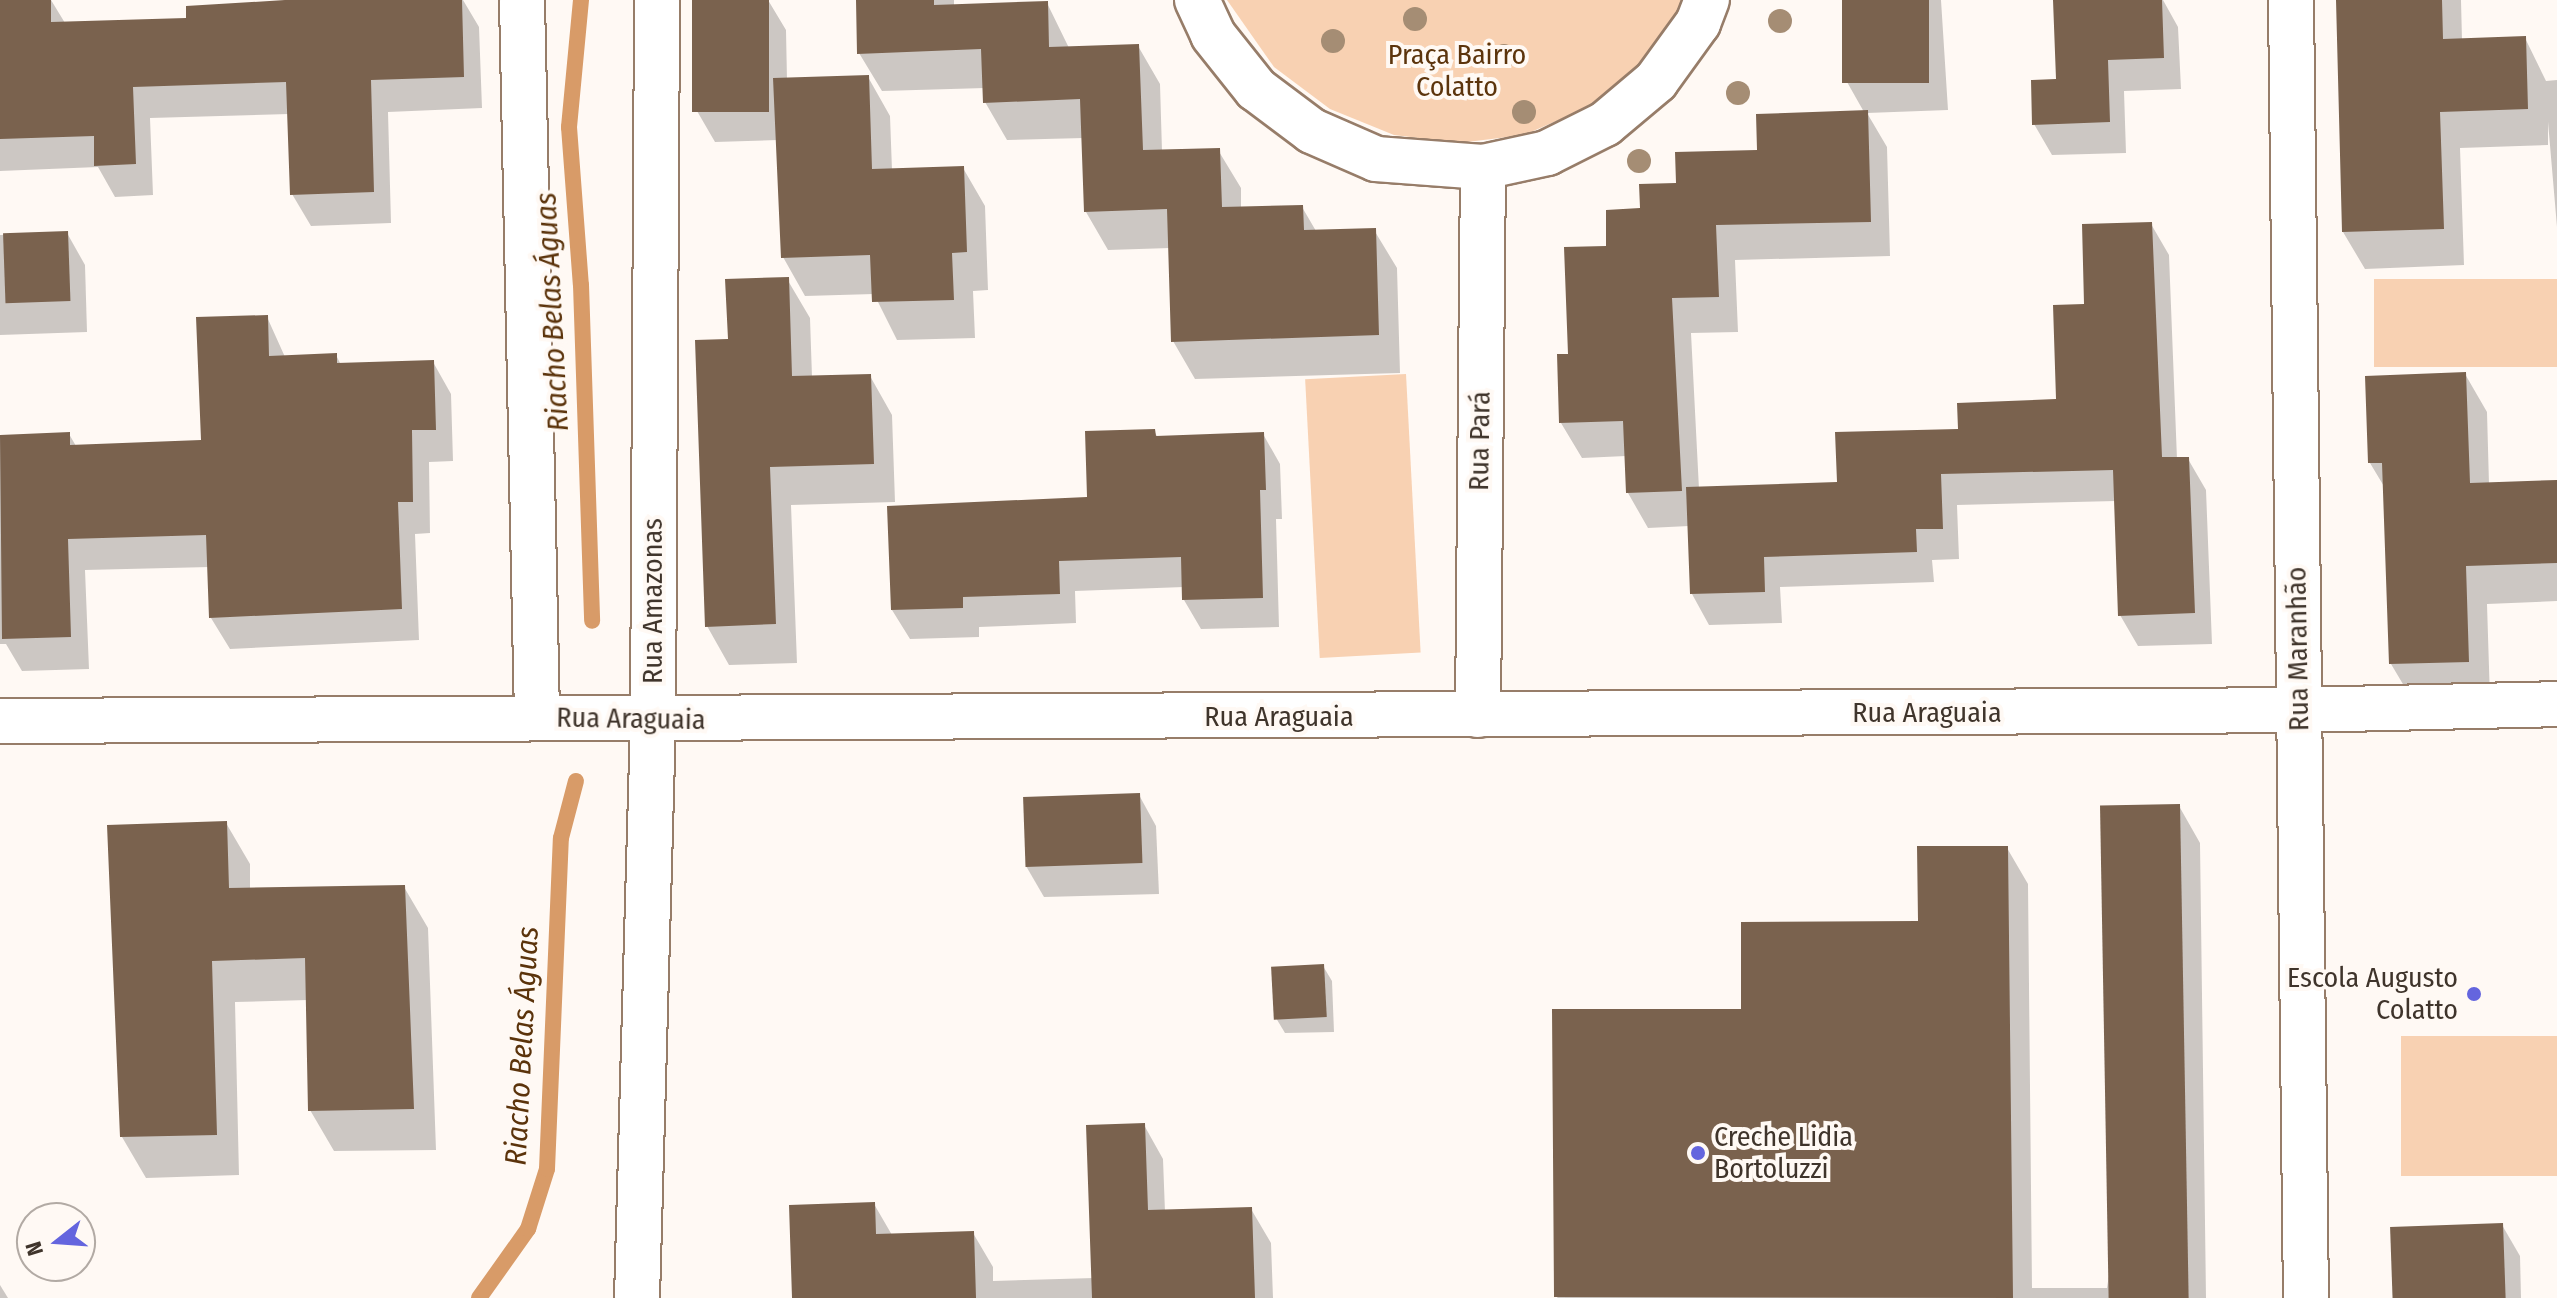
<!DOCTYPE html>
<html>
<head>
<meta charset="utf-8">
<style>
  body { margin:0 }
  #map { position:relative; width:2557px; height:1298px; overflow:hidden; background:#fff9f4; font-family:"Fira Sans Condensed",sans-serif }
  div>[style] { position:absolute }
  .green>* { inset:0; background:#f8d1b2; transform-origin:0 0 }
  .shadow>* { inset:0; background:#0003 }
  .stream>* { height:16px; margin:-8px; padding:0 8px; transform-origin:8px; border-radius:8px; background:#d89b68 }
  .building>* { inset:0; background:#7a624e; transform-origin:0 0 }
  .roads { filter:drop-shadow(2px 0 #977d69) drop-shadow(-2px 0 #977d69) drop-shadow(0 2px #977d69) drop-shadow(0 -2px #977d69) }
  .street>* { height:44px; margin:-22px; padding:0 22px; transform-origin:22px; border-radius:22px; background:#fff }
  .secondary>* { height:44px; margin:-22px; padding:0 22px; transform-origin:22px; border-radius:22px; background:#fff }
  .trees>* { width:24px; height:24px; margin:-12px; border-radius:50%; background:#a58d74 }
  .dots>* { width:22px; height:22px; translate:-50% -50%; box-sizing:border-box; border:4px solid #fff9f4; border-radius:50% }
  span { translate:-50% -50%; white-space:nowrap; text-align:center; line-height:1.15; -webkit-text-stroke:8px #fff9f4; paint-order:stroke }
  .park-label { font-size:28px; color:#5c340c }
  .street-label { font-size:28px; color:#3f342b }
  .poi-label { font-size:28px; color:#3f342b }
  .right { translate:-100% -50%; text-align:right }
  .left { translate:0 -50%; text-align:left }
  .water-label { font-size:30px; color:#5b330b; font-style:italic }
  .north { position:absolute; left:16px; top:1202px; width:80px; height:80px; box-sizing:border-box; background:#fff9f4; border:2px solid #b2aaa4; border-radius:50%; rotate:253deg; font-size:22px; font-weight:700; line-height:32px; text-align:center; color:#3f342b }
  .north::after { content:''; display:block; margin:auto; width:28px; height:36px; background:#6465de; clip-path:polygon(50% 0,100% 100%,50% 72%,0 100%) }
</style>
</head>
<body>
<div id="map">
  <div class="green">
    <div style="clip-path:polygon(1227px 0,1686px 0,1678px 18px,1636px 71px,1584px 109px,1524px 135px,1459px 143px,1394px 135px,1330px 109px,1274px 67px)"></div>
    <div style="left:2374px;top:279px;width:183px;height:88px"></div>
    <div style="left:1406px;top:374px;width:279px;height:101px;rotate:87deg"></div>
    <div style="left:2557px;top:1036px;width:140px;height:156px;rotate:90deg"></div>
  </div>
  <div class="shadow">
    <div style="clip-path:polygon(0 0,51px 0,65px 23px,188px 20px,287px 0,463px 0,479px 27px,482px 108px,388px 112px,391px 223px,311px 226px,292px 194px,289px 114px,150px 118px,153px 195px,115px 197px,98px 167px,0 171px)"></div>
    <div style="clip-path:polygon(746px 0,768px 0,786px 30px,787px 80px,868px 77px,890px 116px,892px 170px,963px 168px,985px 206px,988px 290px,973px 291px,975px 338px,897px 340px,874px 294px,805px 296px,783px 257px,778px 140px,715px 142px,697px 111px)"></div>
    <div style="clip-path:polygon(858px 0,954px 0,954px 7px,1047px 3px,1069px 48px,1138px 46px,1160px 84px,1162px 151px,1218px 150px,1241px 188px,1241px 209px,1302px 207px,1316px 231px,1374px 230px,1397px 268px,1400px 373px,1195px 379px,1173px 341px,1170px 248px,1108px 250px,1086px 212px,1084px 138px,1007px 140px,985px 102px,985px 88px,882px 91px,859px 53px)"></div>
    <div style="clip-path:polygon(1844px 0,1941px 0,1948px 110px,1867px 113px,1887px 147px,1890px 256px,1735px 260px,1738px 332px,1691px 333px,1699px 489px,1839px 484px,1960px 431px,2058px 401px,2086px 306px,2151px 224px,2169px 255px,2177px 459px,2188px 459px,2206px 490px,2212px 644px,2138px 646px,2120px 615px,2116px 501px,1957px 505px,1959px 559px,1932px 560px,1934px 582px,1780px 587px,1782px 623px,1709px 625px,1692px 594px,1689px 526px,1648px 528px,1628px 493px,1626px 456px,1582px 458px,1561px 423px,1570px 356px,1608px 248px,1642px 210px,1678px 185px,1864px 112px,1847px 82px)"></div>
    <div style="clip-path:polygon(2055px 0,2163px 0,2178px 27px,2181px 89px,2124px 91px,2126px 153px,2052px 155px,2034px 124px,2058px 81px)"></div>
    <div style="clip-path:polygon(2338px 0,2461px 0,2462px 40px,2525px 38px,2546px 81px,2557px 80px,2557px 227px,2548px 122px,2548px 145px,2460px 148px,2464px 265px,2365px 269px,2343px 232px)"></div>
    <div style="clip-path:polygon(67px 233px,85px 265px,87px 332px,0 335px,0 235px)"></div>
    <div style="clip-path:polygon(787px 279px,810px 318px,812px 377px,870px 376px,892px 415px,895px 502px,791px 505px,797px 663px,729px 665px,707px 626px,730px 341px)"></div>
    <div style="clip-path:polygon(267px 317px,285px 357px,336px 355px,341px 365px,433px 362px,451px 394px,453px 461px,429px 462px,430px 533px,415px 534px,419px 640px,230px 649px,211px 618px,210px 567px,85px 570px,89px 669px,22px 671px,6px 644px,0 644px,0 437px,69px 434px,76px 446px,203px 442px)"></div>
    <div style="clip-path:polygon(2465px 374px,2487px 412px,2489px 484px,2557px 482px,2557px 601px,2487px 604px,2490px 699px,2413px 701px,2391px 664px,2385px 488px,2370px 463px)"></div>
    <div style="clip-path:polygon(1154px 431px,1158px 438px,1263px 434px,1280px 464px,1282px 519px,1276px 519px,1279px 627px,1201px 629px,1184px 600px,1184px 587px,1075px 591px,1076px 623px,979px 627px,979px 637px,910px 639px,892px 610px,1089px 499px)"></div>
    <div style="clip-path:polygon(1139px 795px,1156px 826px,1159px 894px,1044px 897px,1026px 866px)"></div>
    <div style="clip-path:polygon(2179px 806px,2200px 843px,2206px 1298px,1557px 1298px,1743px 1011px,1920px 923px,2007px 848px,2028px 884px,2032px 1288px,2107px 1288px)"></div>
    <div style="clip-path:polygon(226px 823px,250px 864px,250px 889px,404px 887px,428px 928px,436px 1150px,334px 1151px,310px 1110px,308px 1000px,235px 1002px,239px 1175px,146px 1178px,122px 1137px)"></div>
    <div style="clip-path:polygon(1323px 966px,1332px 981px,1334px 1032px,1285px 1033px,1276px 1018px)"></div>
    <div style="clip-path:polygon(1144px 1125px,1163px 1159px,1165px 1212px,1251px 1209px,1271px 1243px,1273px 1298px,793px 1298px,874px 1204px,892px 1235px,973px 1233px,993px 1267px,993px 1281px,1094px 1278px)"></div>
    <div style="clip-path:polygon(2502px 1225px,2520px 1256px,2521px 1298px,2394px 1298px)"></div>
    <div style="clip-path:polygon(0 1285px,8px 1298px,0 1298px)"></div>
  </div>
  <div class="stream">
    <div style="left:581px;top:0;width:128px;rotate:95.4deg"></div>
    <div style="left:569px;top:127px;width:158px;rotate:85.7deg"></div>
    <div style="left:581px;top:285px;width:336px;rotate:88.1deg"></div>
    <div style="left:479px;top:1298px;width:85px;rotate:-54.6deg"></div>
    <div style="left:528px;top:1229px;width:63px;rotate:-72.4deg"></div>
    <div style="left:547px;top:1169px;width:331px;rotate:-87.6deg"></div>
    <div style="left:561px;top:838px;width:59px;rotate:-75.3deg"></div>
  </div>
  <div class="building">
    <div style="clip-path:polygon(0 0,51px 0,51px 22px,186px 18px,186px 6px,285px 0,462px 0,464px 77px,371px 80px,374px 192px,290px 195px,286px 82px,133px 87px,136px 164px,94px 166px,94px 136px,0 139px)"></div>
    <div style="left:692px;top:0;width:77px;height:112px"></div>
    <div style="clip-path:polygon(856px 0,934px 0,934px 5px,1048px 1px,1049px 47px,1139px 44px,1143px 150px,1220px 148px,1222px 207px,1303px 205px,1304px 230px,1376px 228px,1379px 335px,1171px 342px,1167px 209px,1084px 212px,1080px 99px,983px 103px,981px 49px,857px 54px)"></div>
    <div style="left:1842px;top:0;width:87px;height:83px"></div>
    <div style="clip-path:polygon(2053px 0,2162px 0,2164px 58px,2108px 60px,2110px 122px,2032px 125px,2031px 80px,2056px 79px)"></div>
    <div style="clip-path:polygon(2336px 0,2442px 0,2443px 39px,2526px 36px,2528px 109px,2440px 112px,2444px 229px,2342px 232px)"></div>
    <div style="clip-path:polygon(869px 75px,872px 169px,964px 166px,967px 252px,952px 253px,954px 300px,872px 302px,870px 255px,781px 258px,773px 78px)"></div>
    <div style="clip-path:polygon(1868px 110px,1871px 222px,1716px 225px,1719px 297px,1672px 298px,1682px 491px,1626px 493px,1623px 421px,1559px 423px,1557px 354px,1568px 354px,1564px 247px,1606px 246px,1606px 210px,1640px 208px,1639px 184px,1676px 183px,1675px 152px,1757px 150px,1756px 114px)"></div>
    <div style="clip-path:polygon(2152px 222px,2162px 457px,2189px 457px,2195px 613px,2118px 616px,2113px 470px,1941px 474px,1943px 529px,1916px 529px,1917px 552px,1764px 557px,1765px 592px,1690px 594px,1686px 487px,1837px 482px,1835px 432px,1958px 429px,1957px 403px,2056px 399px,2053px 305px,2084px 304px,2082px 224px)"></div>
    <div style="left:68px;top:231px;width:70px;height:65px;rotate:88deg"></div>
    <div style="clip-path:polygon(789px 277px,792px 376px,871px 374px,874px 464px,770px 467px,776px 624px,705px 627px,695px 340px,728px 339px,725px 279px)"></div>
    <div style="clip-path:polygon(268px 315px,269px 356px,337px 353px,337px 363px,434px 360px,436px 430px,412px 430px,413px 502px,398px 502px,402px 609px,209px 618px,206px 535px,68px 539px,71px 637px,2px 639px,0 435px,70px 432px,70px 445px,201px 440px,196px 317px)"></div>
    <div style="clip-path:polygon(2466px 372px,2470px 483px,2557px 480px,2557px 563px,2466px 566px,2469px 662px,2389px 664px,2382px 463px,2368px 463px,2365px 376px)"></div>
    <div style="clip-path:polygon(1155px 429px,1156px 436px,1264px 432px,1266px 490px,1260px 490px,1263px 598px,1182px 600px,1181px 557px,1059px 561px,1060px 594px,963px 597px,963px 608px,891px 610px,887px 506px,1087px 497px,1085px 431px)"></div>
    <div style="left:1140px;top:793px;width:70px;height:117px;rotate:88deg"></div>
    <div style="left:2180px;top:804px;width:494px;height:80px;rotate:89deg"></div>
    <div style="clip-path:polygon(227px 821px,229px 888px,405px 885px,414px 1109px,308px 1111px,305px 958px,212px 961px,217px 1135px,120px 1137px,107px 825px)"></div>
    <div style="clip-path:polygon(1917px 846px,2008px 846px,2013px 1298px,1554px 1297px,1552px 1009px,1741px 1009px,1741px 922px,1918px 921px)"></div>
    <div style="left:1324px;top:964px;width:53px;height:53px;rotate:87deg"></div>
    <div style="clip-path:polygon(1145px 1123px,1148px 1210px,1252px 1207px,1255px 1298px,1092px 1298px,1086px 1125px)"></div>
    <div style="clip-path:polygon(875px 1202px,876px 1234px,974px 1231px,976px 1298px,792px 1298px,789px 1205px)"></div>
    <div style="left:2503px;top:1223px;width:75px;height:113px;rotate:88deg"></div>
  </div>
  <div class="roads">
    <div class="street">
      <div style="left:522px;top:0;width:718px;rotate:88.8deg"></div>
      <div style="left:1197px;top:0;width:38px;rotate:65deg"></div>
      <div style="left:1213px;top:35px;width:69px;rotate:51.5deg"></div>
      <div style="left:1256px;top:89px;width:70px;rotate:36.9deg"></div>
      <div style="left:1312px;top:131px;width:70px;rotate:23.6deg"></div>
      <div style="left:1376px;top:159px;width:107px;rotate:4.3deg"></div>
      <div style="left:1483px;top:167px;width:66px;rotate:-12.3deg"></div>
      <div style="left:1547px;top:153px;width:65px;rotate:-26.6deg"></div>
      <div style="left:1605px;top:124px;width:67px;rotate:-40.1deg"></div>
      <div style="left:1656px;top:81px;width:72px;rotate:-54.1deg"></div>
      <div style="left:1698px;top:23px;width:25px;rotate:-69deg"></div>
      <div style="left:1478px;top:715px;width:548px;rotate:-89.48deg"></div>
      <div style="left:637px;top:1298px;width:577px;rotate:-88.41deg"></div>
      <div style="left:653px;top:721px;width:721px;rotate:-89.68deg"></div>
    </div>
    <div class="secondary">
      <div style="left:2291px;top:0;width:1298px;rotate:89.34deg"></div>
      <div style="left:0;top:721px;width:2299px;rotate:-0.27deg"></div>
      <div style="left:2299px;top:710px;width:258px;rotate:-1.3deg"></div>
    </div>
  </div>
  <div class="trees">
    <div style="left:1415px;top:19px"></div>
    <div style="left:1780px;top:21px"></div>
    <div style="left:1333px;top:41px"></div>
    <div style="left:1504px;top:56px"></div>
    <div style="left:1738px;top:93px"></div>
    <div style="left:1524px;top:112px"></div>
    <div style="left:1639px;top:161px"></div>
  </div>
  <div class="dots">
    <div style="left:2474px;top:994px;background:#6465de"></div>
    <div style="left:1698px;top:1153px;background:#6465de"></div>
  </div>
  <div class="park-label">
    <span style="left:1457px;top:71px">Praça Bairro<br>Colatto</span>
  </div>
  <div class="street-label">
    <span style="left:1480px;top:441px;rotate:-89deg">Rua Pará</span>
    <span style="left:653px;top:601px;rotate:-90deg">Rua Amazonas</span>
    <span style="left:2298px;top:649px;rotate:-91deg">Rua Maranhão</span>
    <span style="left:1927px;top:713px">Rua Araguaia</span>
    <span style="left:1279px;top:717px">Rua Araguaia</span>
    <span style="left:631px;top:719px;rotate:1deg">Rua Araguaia</span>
  </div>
  <div class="poi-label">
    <span class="right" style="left:2458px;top:994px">Escola Augusto<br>Colatto</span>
    <span class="left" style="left:1714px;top:1153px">Creche Lidia<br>Bortoluzzi</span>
  </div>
  <div class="water-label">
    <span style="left:552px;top:312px;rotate:-93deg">Riacho Belas Águas</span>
    <span style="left:522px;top:1046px;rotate:-87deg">Riacho Belas Águas</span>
  </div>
  <div class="north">N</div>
</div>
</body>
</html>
